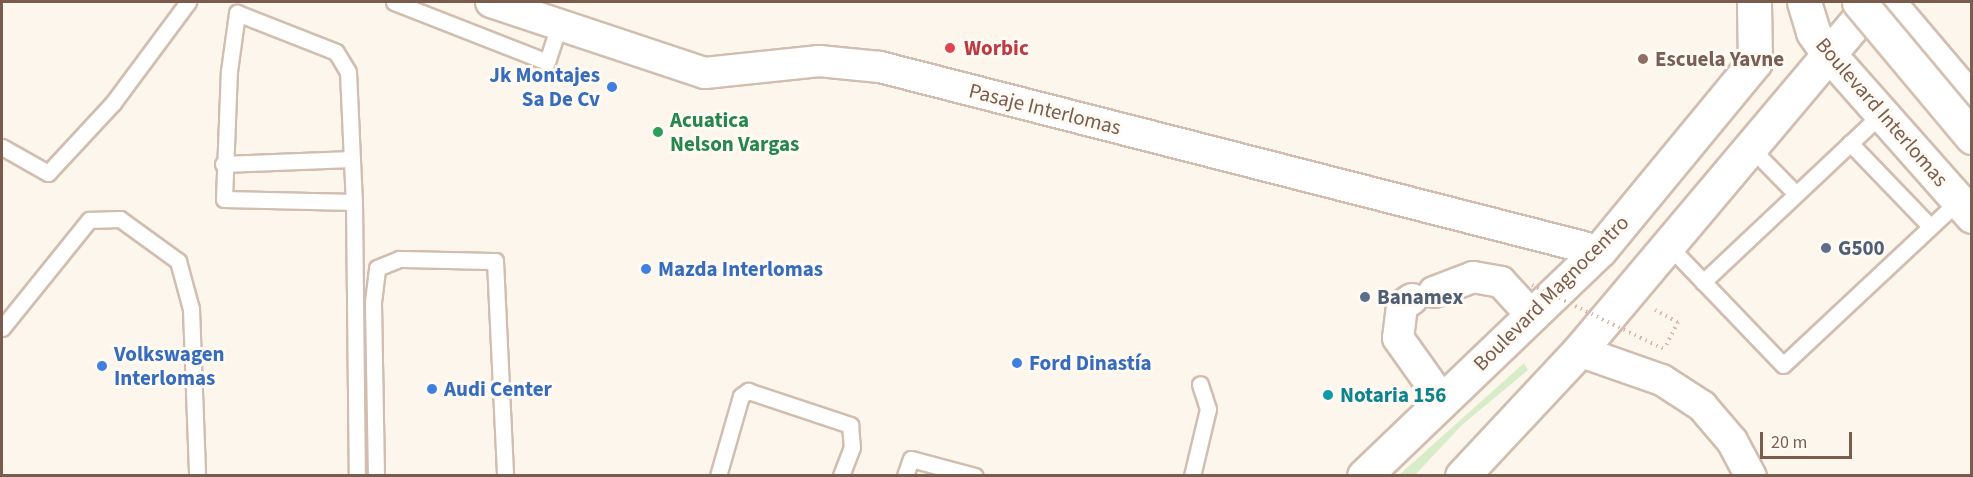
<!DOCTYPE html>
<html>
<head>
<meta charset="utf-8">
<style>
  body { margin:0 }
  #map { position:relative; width:1973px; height:477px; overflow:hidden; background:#fdf6ec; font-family:"Source Sans 3",sans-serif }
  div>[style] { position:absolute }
  .green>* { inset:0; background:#d8ecc9 }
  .path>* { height:4px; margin-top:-2px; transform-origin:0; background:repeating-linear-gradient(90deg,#d9b8a5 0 1.5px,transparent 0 6px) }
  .roads { filter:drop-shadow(2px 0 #d1beb0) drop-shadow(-2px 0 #d1beb0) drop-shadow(0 2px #d1beb0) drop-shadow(0 -2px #d1beb0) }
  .service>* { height:15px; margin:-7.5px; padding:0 7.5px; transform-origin:7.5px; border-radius:7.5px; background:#fff }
  .minor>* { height:30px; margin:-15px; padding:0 15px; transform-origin:15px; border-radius:15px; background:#fff }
  .tertiary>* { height:33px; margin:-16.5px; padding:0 16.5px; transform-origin:16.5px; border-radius:16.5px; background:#fff }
  .secondary>* { height:33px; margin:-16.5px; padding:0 16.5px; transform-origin:16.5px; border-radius:16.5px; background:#fff }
  .path-bridge>* { height:4px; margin-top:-2px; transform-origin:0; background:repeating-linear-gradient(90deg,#d9b8a5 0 1.5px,transparent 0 6px) }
  .bridges { filter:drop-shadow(2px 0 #d6c0b0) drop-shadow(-2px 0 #d6c0b0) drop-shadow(0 2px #d6c0b0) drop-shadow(0 -2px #d6c0b0) }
  .secondary-bridge>* { height:33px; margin:-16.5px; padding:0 16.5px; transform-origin:16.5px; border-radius:16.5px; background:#fff }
  .dots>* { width:16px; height:16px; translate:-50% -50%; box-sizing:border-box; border:3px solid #fffaf3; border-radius:50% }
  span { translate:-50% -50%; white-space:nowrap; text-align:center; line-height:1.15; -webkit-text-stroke:6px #fffaf3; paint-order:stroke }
  .health-label { font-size:21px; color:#be3a42; font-weight:700 }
  .left { translate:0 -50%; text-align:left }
  .education-label { font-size:21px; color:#785e54; font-weight:700 }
  .shop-label { font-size:21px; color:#366cbe; font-weight:700 }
  .right { translate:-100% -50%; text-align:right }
  .street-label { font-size:21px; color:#7a5c4d }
  .leisure-label { font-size:21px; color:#27864d; font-weight:700 }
  .service-label { font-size:21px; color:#4e5e75; font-weight:700 }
  .culture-label { font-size:21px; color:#0d838f; font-weight:700 }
  .frame { position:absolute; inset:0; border:3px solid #7a5c4d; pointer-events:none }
  .scale { position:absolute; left:1760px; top:432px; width:92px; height:27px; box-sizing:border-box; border:3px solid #7a5c4d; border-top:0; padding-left:8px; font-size:18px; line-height:21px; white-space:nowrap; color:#7a5c4d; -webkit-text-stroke:4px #fffaf3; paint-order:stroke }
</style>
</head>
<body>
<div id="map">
  <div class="green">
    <div style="clip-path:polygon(1524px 363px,1528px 370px,1462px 425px,1415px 475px,1399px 475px)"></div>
  </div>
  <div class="path">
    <div style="left:1655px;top:310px;width:26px;rotate:28deg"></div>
    <div style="left:1678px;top:322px;width:29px;rotate:117deg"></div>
  </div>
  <div class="roads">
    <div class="service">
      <div style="left:394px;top:2px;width:164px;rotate:21.4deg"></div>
      <div style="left:547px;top:62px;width:38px;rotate:-72deg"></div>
      <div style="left:1850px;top:143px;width:115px;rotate:46.1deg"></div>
      <div style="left:1749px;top:146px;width:67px;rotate:45.6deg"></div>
      <div style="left:2px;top:147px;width:53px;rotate:29.5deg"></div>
      <div style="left:48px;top:173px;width:96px;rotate:-47.1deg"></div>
      <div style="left:113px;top:103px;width:126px;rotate:-53.4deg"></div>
      <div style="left:223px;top:164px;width:129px;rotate:-2.2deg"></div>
      <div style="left:354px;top:202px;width:130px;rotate:-178.7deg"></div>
      <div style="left:224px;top:199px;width:128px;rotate:-87.8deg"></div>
      <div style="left:229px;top:71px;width:59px;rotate:-82.1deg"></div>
      <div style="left:237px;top:13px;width:106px;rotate:21.5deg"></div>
      <div style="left:336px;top:52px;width:23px;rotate:59deg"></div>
      <div style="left:348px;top:72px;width:130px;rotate:87.4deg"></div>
      <div style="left:354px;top:202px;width:274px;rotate:89.4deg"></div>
      <div style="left:1668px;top:245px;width:166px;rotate:46.2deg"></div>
      <div style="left:1783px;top:365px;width:240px;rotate:-43.1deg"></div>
      <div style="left:1703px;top:282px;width:245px;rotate:-43.3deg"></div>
      <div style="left:2px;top:328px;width:139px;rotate:-51.1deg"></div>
      <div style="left:89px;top:220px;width:31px;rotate:-2deg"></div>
      <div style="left:120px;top:219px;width:72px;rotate:35.9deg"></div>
      <div style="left:178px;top:261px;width:50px;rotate:74.8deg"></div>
      <div style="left:191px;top:309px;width:167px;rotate:87.9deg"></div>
      <div style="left:376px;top:476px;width:174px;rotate:-91deg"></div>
      <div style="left:373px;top:302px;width:34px;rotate:-83deg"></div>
      <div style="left:377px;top:268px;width:24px;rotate:-22deg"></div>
      <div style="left:399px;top:259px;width:96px;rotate:1.2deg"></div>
      <div style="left:495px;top:261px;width:215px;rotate:87.3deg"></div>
      <div style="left:718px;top:476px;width:83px;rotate:-74deg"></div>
      <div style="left:741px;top:396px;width:9px;rotate:-36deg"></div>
      <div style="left:748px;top:391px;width:108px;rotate:18.4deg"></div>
      <div style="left:850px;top:425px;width:22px;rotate:85deg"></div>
      <div style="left:852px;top:447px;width:31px;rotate:111deg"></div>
      <div style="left:905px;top:476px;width:18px;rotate:-71deg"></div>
      <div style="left:911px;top:459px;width:66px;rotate:14.9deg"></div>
      <div style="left:1192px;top:476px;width:69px;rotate:-76.6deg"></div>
      <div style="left:1208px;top:409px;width:26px;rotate:-108deg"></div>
    </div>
    <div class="minor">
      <div style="left:491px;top:2px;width:225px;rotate:18.4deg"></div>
      <div style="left:705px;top:73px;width:115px;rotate:-6deg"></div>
      <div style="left:819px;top:61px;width:61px;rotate:5.6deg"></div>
      <div style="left:880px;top:67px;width:742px;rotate:14.35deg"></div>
      <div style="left:1434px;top:292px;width:42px;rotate:-21deg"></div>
      <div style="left:1473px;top:277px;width:28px;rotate:10deg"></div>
      <div style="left:1501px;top:282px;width:46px;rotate:47.6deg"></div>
      <div style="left:1412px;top:299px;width:12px;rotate:145deg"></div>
      <div style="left:1402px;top:306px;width:32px;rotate:97deg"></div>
      <div style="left:1398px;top:338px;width:77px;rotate:54.5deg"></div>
      <div style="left:1579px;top:351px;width:88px;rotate:19.3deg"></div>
      <div style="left:1662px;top:380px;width:48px;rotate:33deg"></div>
      <div style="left:1702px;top:406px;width:46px;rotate:49.4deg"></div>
      <div style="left:1732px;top:441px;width:40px;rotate:62deg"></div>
    </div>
    <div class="tertiary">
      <div style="left:1364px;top:476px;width:325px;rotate:-43.8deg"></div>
      <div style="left:1599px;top:251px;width:245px;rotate:-50.5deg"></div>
      <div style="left:1755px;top:62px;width:60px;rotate:-91deg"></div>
    </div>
    <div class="secondary">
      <div style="left:1804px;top:2px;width:31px;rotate:73deg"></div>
      <div style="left:1813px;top:32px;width:24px;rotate:55deg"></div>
      <div style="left:1827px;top:52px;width:219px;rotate:48.5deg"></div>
      <div style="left:1888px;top:2px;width:130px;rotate:49.7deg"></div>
      <div style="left:1462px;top:476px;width:171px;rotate:-46.9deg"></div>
      <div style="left:1579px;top:351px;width:456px;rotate:-49.9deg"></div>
    </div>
  </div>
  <div class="path-bridge">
    <div style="left:1532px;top:285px;width:147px;rotate:25.9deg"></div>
  </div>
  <div class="bridges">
    <div class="secondary-bridge">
      <div style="left:1859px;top:2px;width:176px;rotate:50.1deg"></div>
    </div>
  </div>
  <div class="dots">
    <div style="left:950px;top:48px;background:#e0444e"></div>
    <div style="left:1643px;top:59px;background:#8d6e63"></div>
    <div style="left:612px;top:87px;background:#3f7fe0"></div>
    <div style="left:658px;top:132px;background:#2e9e5b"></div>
    <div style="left:1826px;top:248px;background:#5c6f8a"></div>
    <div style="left:646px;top:269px;background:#3f7fe0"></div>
    <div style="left:1365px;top:297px;background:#5c6f8a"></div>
    <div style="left:1017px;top:363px;background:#3f7fe0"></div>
    <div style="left:102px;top:366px;background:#3f7fe0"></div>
    <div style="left:432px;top:389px;background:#3f7fe0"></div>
    <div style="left:1328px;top:395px;background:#0f9aa8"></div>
  </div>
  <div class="health-label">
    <span class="left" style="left:964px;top:48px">Worbic</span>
  </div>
  <div class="education-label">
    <span class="left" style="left:1655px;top:59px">Escuela Yavne</span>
  </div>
  <div class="shop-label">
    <span class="right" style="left:600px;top:87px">Jk Montajes<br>Sa De Cv</span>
    <span class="left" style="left:658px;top:269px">Mazda Interlomas</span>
    <span class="left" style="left:114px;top:366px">Volkswagen<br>Interlomas</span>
    <span class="left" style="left:1029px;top:363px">Ford Dinastía</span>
    <span class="left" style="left:444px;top:389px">Audi Center</span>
  </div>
  <div class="street-label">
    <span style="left:1045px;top:109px;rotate:14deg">Pasaje Interlomas</span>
    <span style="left:1882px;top:112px;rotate:49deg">Boulevard Interlomas</span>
    <span style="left:1551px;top:293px;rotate:-45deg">Boulevard Magnocentro</span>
  </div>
  <div class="leisure-label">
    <span class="left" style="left:670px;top:132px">Acuatica<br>Nelson Vargas</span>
  </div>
  <div class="service-label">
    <span class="left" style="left:1838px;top:248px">G500</span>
    <span class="left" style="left:1377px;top:297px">Banamex</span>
  </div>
  <div class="culture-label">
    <span class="left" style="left:1340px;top:395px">Notaria 156</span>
  </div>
  <div class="frame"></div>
  <div class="scale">20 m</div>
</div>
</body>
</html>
